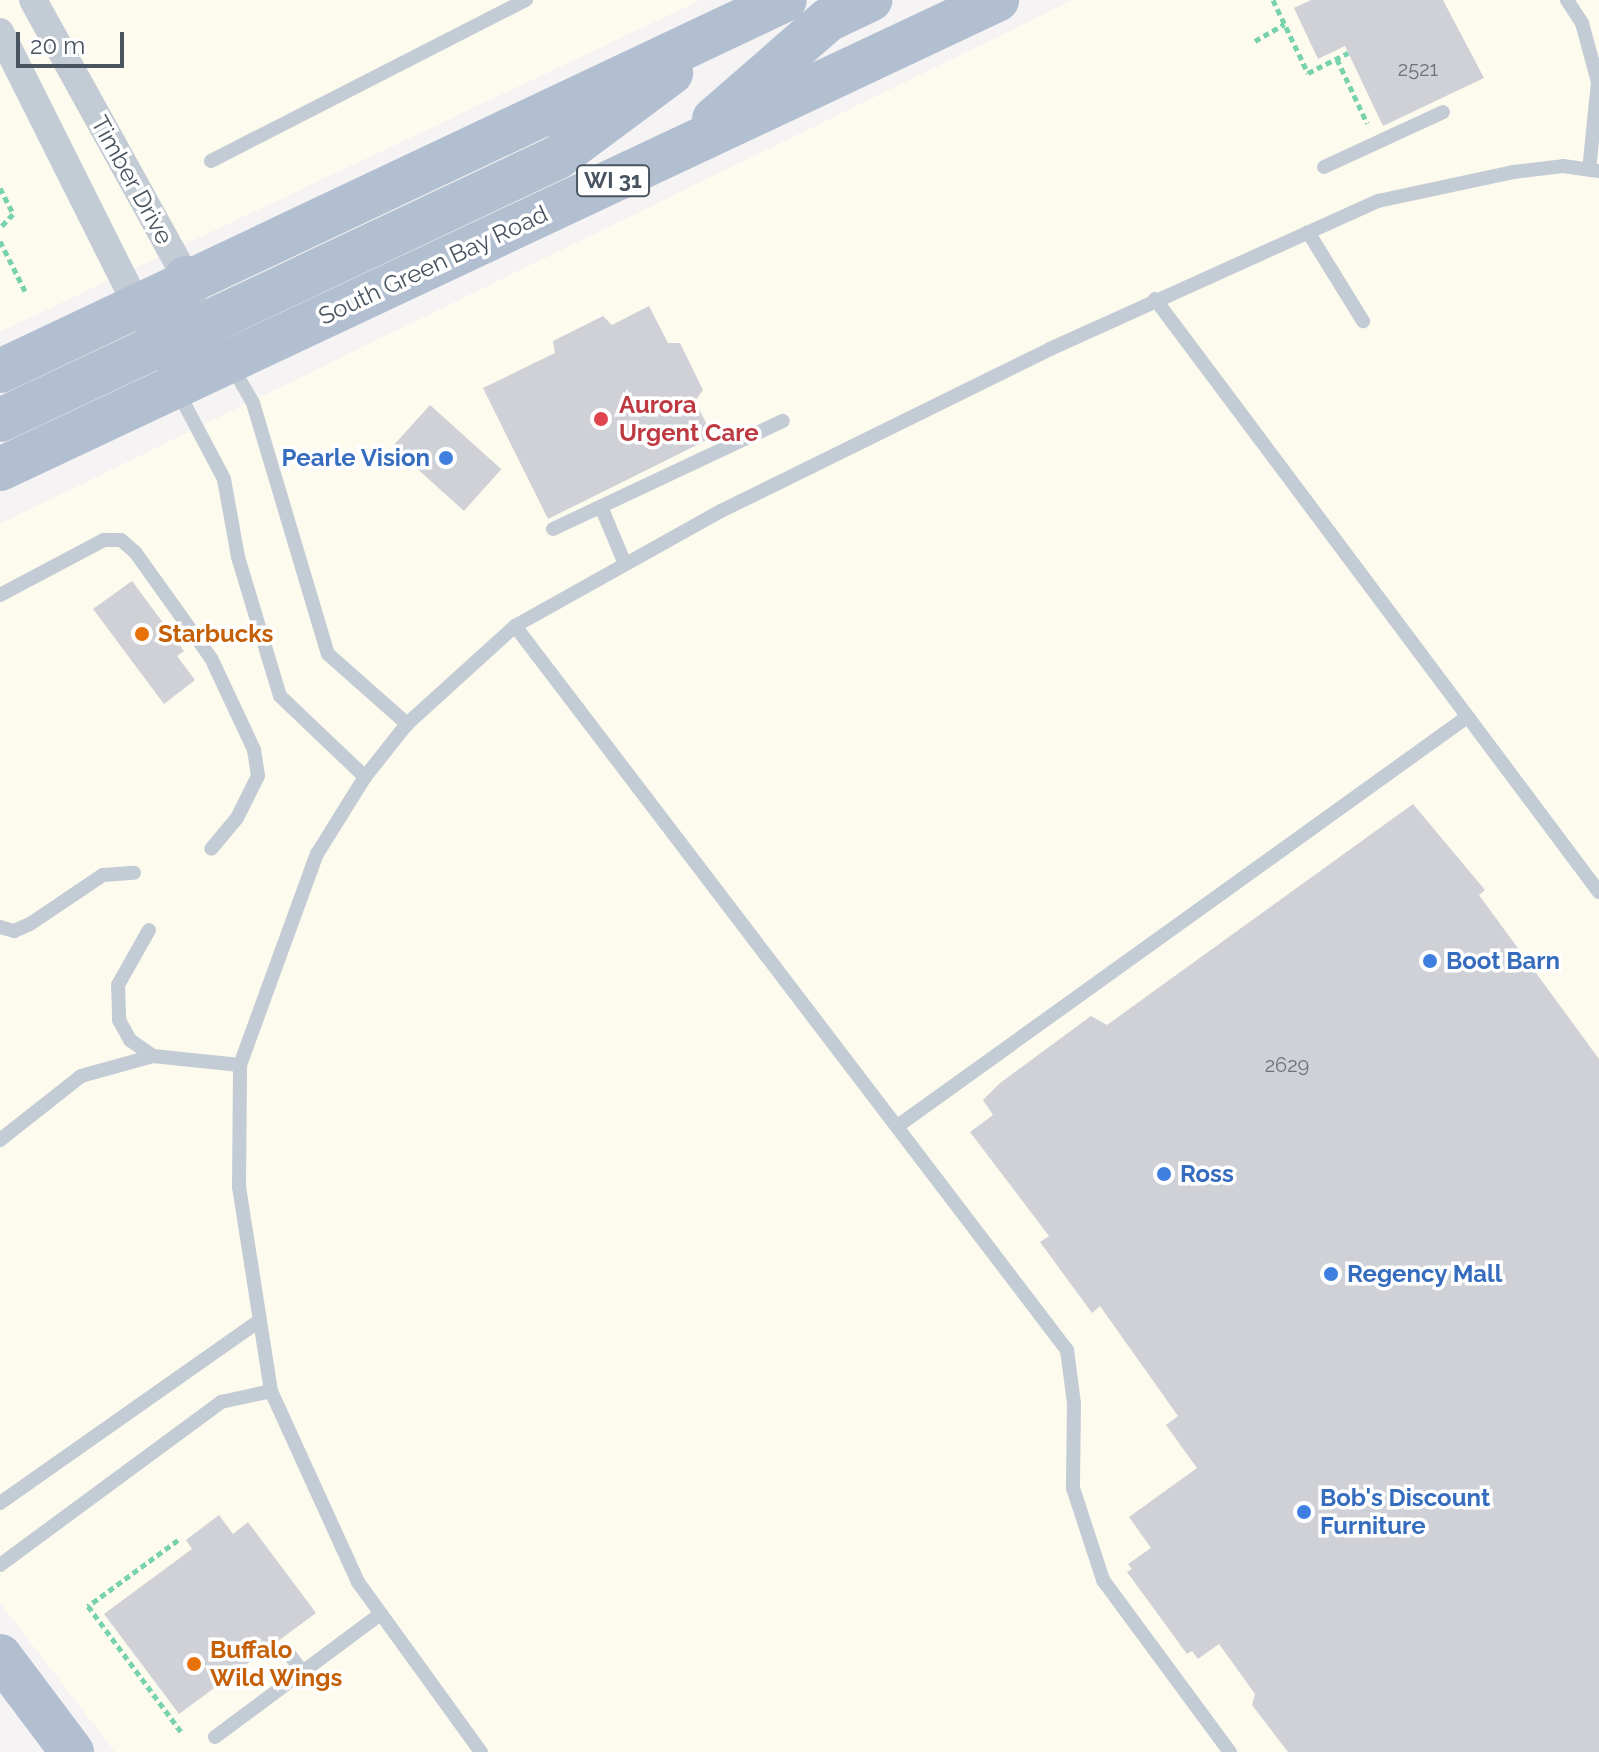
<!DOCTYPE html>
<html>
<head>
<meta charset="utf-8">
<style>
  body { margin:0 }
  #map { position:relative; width:1599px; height:1752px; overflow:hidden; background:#f5f3f3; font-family:Raleway,sans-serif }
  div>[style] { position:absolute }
  .commercial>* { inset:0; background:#fdfaee }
  .building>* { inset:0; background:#cfd1d7; transform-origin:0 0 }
  .path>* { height:5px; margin-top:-2.5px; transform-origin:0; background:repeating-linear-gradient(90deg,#78d2ad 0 6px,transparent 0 10px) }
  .service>* { height:14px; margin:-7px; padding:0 7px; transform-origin:7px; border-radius:7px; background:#c3ccd4 }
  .minor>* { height:28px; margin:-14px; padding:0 14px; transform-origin:14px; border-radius:14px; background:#c3ccd4 }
  .primary>* { height:44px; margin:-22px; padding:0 22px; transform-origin:22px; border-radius:22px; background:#b2bfd1 }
  .dots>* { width:22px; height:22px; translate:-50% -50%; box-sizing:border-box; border:4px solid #fff; border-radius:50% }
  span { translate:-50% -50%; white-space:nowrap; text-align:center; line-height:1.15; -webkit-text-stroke:7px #fff; paint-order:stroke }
  .number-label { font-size:20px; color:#6a737e }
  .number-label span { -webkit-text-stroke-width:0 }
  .shield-label span { padding:2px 6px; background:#fff; border:2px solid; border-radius:6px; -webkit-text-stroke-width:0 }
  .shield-label { font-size:22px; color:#495461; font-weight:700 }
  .street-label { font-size:24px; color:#495461 }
  .health-label { font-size:24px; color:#be3a42; font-weight:700 }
  .left { translate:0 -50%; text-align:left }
  .shop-label { font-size:24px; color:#366cbe; font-weight:700 }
  .right { translate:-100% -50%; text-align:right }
  .food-label { font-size:24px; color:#c56008; font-weight:700 }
  .scale { position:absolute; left:16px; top:32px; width:108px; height:36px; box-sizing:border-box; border:4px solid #495461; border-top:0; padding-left:10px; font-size:24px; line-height:28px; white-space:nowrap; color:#495461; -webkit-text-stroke:6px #fff; paint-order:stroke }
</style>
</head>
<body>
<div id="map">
  <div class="commercial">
    <div style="clip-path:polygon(0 0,701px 0,0 332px)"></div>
    <div style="clip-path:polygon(1073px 0,1599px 0,1599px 1752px,115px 1752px,0 1603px,0 524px)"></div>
  </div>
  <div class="building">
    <div style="clip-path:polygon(1311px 0,1443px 0,1484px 78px,1383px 126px,1345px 46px,1318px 59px,1294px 8px)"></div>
    <div style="clip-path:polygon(649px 306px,668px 343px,680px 343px,703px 390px,695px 401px,713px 437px,548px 519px,483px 388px,555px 353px,553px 341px,603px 316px,612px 325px)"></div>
    <div style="left:430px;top:405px;width:96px;height:56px;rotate:42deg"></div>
    <div style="clip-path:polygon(132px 581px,184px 651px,177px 656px,195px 680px,164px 704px,93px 609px)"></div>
    <div style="clip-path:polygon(1413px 804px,1485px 890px,1479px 895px,1599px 1059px,1599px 1752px,1288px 1752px,1252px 1705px,1255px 1694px,1219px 1644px,1198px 1659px,1192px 1651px,1187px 1654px,1127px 1572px,1132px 1569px,1128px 1564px,1151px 1548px,1129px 1517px,1197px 1468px,1166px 1425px,1178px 1416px,1100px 1306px,1092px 1313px,1040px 1242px,1049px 1236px,970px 1132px,993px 1115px,983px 1100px,1000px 1083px,1091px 1016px,1107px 1025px)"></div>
    <div style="clip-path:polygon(219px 1515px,233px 1534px,248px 1522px,316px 1613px,179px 1714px,104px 1614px,192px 1549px,186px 1540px)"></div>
  </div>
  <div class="path">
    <div style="left:1273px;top:0;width:81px;rotate:64.4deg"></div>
    <div style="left:1308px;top:73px;width:45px;rotate:-26.6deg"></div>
    <div style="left:1255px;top:41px;width:34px;rotate:-30deg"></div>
    <div style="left:1337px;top:59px;width:71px;rotate:64.9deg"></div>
    <div style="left:0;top:188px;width:29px;rotate:63deg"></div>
    <div style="left:13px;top:214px;width:19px;rotate:133deg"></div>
    <div style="left:0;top:241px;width:56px;rotate:63.4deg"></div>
    <div style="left:178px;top:1540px;width:112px;rotate:143.7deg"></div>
    <div style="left:88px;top:1606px;width:158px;rotate:53.5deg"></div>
  </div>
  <div class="service">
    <div style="left:1567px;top:0;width:27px;rotate:57deg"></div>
    <div style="left:1582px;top:23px;width:61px;rotate:74.8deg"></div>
    <div style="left:1598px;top:82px;width:88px;rotate:95.8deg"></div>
    <div style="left:211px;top:161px;width:354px;rotate:-27.1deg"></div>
    <div style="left:1324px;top:167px;width:131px;rotate:-24.8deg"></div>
    <div style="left:1308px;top:232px;width:105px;rotate:58.3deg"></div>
    <div style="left:1155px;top:299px;width:741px;rotate:53.18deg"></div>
    <div style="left:231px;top:365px;width:44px;rotate:59.9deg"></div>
    <div style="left:253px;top:403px;width:262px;rotate:73.4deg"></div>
    <div style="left:328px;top:654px;width:106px;rotate:41.5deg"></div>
    <div style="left:178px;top:392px;width:98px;rotate:62.1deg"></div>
    <div style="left:224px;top:479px;width:79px;rotate:79.8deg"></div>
    <div style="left:238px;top:557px;width:145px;rotate:73.2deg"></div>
    <div style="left:280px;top:696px;width:117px;rotate:43.6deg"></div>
    <div style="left:602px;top:509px;width:60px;rotate:67.3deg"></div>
    <div style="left:553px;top:529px;width:254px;rotate:-25.2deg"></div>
    <div style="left:0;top:595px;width:118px;rotate:-27.9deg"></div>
    <div style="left:104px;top:540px;width:17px"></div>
    <div style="left:121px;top:540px;width:18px;rotate:41deg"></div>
    <div style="left:135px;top:552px;width:130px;rotate:54.4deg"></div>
    <div style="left:211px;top:658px;width:102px;rotate:64.9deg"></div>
    <div style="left:254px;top:750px;width:26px;rotate:81deg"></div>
    <div style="left:258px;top:776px;width:47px;rotate:116.6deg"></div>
    <div style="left:237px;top:818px;width:40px;rotate:130deg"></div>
    <div style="left:515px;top:626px;width:910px;rotate:52.68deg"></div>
    <div style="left:1067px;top:1350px;width:53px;rotate:82.5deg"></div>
    <div style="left:1074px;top:1403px;width:85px;rotate:90.7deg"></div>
    <div style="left:1073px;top:1488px;width:97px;rotate:71.9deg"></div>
    <div style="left:1103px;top:1580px;width:214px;rotate:53.6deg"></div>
    <div style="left:0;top:927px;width:15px;rotate:16deg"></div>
    <div style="left:14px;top:931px;width:17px;rotate:-24deg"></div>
    <div style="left:30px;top:924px;width:88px;rotate:-33.9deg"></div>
    <div style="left:103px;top:875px;width:31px;rotate:-4deg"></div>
    <div style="left:149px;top:930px;width:63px;rotate:119.4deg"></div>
    <div style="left:118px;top:985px;width:35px;rotate:88deg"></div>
    <div style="left:119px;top:1020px;width:23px;rotate:61deg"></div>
    <div style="left:130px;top:1040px;width:28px;rotate:35deg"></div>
    <div style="left:153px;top:1056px;width:87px;rotate:5.9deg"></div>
    <div style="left:899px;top:1125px;width:699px;rotate:-35.69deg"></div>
    <div style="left:0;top:1140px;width:103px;rotate:-38.3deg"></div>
    <div style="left:81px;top:1076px;width:75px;rotate:-15.5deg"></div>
    <div style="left:0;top:1503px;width:313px;rotate:-35.1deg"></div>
    <div style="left:0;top:1565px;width:275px;rotate:-36.4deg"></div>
    <div style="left:221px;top:1402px;width:51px;rotate:-12.4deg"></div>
    <div style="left:286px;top:1650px;width:26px;rotate:53deg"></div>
    <div style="left:215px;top:1737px;width:203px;rotate:-36.6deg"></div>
    <div style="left:481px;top:1752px;width:210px;rotate:-125.9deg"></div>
    <div style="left:358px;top:1582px;width:210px;rotate:-114.5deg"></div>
    <div style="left:271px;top:1391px;width:206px;rotate:-98.9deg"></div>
    <div style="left:239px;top:1187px;width:122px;rotate:-89.5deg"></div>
    <div style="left:240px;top:1065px;width:225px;rotate:-70deg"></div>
    <div style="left:317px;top:854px;width:91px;rotate:-58.1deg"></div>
    <div style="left:365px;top:777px;width:68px;rotate:-51.6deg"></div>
    <div style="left:407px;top:724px;width:146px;rotate:-42.2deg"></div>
    <div style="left:515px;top:626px;width:236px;rotate:-29.2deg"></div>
    <div style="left:721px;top:511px;width:367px;rotate:-26.2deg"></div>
    <div style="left:1050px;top:349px;width:360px;rotate:-24.3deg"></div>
    <div style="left:1378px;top:201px;width:138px;rotate:-12.1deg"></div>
    <div style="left:1513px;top:172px;width:50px;rotate:-6.8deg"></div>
    <div style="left:1563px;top:166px;width:36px;rotate:8deg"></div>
  </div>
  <div class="minor">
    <div style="left:33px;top:0;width:333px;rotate:61.1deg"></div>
    <div style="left:0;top:32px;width:323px;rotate:63.4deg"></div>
  </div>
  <div class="primary">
    <div style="left:714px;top:119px;width:151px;rotate:-41deg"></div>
    <div style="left:828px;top:20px;width:47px;rotate:-25.5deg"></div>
    <div style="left:0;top:371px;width:868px;rotate:-25.3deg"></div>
    <div style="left:175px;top:385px;width:72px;rotate:-61.6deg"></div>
    <div style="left:209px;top:322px;width:386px;rotate:-25.3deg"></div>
    <div style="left:558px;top:157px;width:141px;rotate:-36.6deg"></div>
    <div style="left:0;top:420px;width:174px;rotate:-25.2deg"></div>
    <div style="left:157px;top:346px;width:74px;rotate:-66.9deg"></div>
    <div style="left:0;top:469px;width:1102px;rotate:-25.19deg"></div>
    <div style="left:0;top:1656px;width:120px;rotate:53.1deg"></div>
  </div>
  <div class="dots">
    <div style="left:601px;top:419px;background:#e0444e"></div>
    <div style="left:446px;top:458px;background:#3f7fe0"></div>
    <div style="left:142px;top:634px;background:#e8710a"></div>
    <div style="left:1430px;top:961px;background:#3f7fe0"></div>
    <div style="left:1164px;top:1174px;background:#3f7fe0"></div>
    <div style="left:1331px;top:1274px;background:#3f7fe0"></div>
    <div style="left:1304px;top:1512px;background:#3f7fe0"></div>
    <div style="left:194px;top:1664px;background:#e8710a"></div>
  </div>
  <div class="number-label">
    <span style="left:1418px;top:69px">2521</span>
    <span style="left:1287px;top:1065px">2629</span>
  </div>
  <div class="shield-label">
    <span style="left:613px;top:181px">WI 31</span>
  </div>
  <div class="street-label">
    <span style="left:132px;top:180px;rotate:61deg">Timber Drive</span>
    <span style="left:433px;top:265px;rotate:-25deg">South Green Bay Road</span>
  </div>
  <div class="health-label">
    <span class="left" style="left:619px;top:419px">Aurora<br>Urgent Care</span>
  </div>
  <div class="shop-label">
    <span class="right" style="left:430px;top:458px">Pearle Vision</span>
    <span class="left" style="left:1446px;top:961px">Boot Barn</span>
    <span class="left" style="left:1180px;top:1174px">Ross</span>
    <span class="left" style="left:1347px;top:1274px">Regency Mall</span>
    <span class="left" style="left:1320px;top:1512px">Bob's Discount<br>Furniture</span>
  </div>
  <div class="food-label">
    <span class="left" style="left:158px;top:634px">Starbucks</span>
    <span class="left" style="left:210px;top:1664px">Buffalo<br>Wild Wings</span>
  </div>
  <div class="scale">20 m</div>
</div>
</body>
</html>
